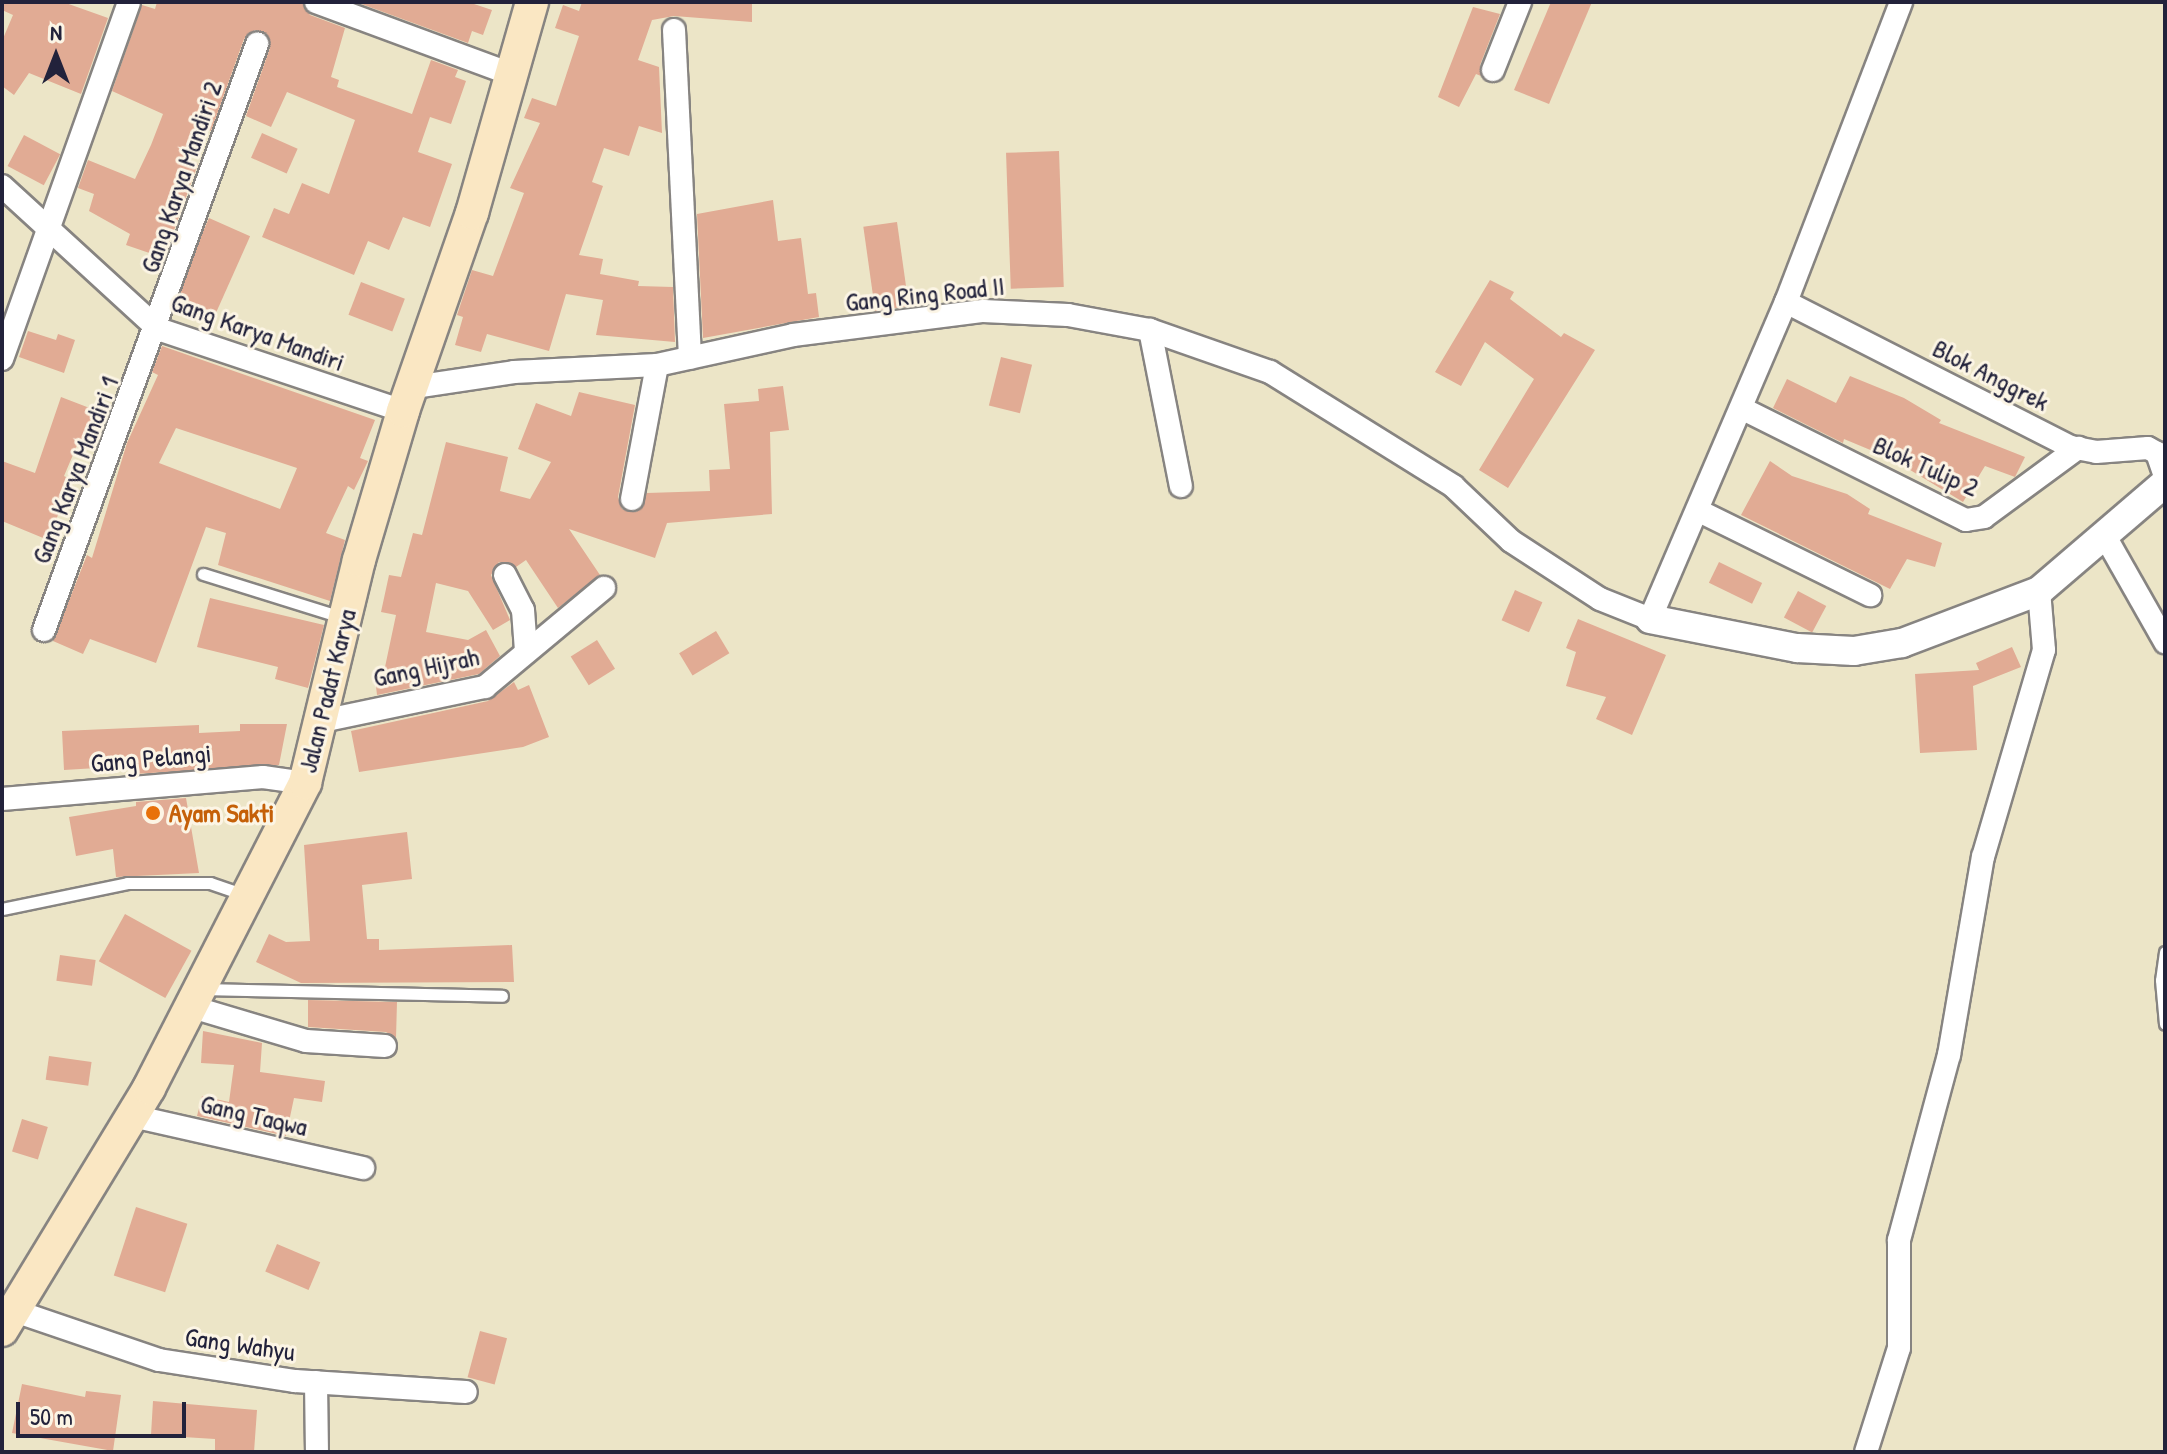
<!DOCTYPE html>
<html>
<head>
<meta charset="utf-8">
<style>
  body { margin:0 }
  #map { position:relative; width:2167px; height:1454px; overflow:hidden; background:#ece5c7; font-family:"Patrick Hand",sans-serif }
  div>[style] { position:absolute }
  .building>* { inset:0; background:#e1ab94; transform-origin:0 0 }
  .roads { filter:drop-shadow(2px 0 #878481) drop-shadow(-2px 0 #878481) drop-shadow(0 2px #878481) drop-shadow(0 -2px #878481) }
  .service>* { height:11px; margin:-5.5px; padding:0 5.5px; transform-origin:5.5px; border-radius:5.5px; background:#fff }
  .minor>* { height:22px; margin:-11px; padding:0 11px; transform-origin:11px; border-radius:11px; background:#fff }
  .tertiary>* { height:28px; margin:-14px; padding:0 14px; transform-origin:14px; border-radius:14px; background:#fff }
  .secondary>* { height:32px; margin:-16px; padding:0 16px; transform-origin:16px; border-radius:16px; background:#fae7c3 }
  .dots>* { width:22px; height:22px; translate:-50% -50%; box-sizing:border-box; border:4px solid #fcf5e5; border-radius:50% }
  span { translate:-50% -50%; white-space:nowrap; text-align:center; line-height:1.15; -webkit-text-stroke:6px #fcf5e5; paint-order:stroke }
  .street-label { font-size:26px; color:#22223b }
  .food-label { font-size:26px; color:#c56008; font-weight:700 }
  .left { translate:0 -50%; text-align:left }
  .frame { position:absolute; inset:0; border:4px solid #22223b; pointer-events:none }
  .north { position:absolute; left:16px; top:16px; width:80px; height:80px; -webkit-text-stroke:6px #fcf5e5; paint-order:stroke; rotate:0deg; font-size:22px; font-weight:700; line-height:32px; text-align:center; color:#22223b }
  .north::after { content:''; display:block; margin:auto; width:28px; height:36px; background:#22223b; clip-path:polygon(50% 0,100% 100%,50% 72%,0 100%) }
  .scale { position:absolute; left:16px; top:1402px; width:170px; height:36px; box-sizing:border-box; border:4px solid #22223b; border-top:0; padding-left:10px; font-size:24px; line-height:28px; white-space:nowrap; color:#22223b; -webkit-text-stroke:6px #fcf5e5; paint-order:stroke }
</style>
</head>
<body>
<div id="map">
  <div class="building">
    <div style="clip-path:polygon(2px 2px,63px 2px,108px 18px,81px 94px,29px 73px,14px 95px,2px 86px,2px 41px,13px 15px,2px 10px)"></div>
    <div style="clip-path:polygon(157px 2px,302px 2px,310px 15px,345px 28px,331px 77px,339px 80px,337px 87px,412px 114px,431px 60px,458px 70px,455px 77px,466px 81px,451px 124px,430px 117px,418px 152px,452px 164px,430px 227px,403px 217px,389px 250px,368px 241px,354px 275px,262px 237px,274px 208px,289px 214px,302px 183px,329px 194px,355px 120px,287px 92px,271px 127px,246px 116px,270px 48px,267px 34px,255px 30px,244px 39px,211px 131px,200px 127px,188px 160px,198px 164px,164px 258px,126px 245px,130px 234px,89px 211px,94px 194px,78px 188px,88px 160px,135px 179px,151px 145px,163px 114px,112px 91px,142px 5px,155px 9px)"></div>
    <div style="clip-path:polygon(356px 2px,468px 2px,492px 10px,483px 35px,472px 31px,468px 43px)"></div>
    <div style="clip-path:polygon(582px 2px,752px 2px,752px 22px,674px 16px,652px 20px,638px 60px,659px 67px,662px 133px,639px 126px,629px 156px,604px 148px,592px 182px,603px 186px,579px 255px,603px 259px,600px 274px,639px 281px,638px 286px,673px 287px,675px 342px,596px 335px,603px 300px,566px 294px,549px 351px,487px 334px,481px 352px,455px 345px,463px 317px,457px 315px,472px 270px,493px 276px,524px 193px,510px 188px,540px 123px,524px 118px,532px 98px,556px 106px,579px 36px,555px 28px,563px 5px,579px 11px)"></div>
    <div style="clip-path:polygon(1551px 2px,1592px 2px,1549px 104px,1514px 90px)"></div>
    <div style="clip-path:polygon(1473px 7px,1500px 14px,1480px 65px,1481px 76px,1476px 74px,1459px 107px,1438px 97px)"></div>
    <div style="left:262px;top:133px;width:39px;height:27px;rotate:24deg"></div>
    <div style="left:24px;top:135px;width:41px;height:35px;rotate:28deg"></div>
    <div style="left:1059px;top:151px;width:136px;height:53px;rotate:88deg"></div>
    <div style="clip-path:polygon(773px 200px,778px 241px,801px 238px,808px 294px,816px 293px,819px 317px,703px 338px,697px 214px)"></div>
    <div style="left:209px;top:218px;width:45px;height:92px;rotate:24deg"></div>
    <div style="left:897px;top:222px;width:85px;height:34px;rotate:82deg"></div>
    <div style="clip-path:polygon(1490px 280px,1514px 292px,1510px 299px,1561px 337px,1564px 333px,1595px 350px,1508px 488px,1479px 470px,1534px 379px,1485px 342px,1461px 386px,1435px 372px)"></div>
    <div style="left:361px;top:282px;width:47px;height:35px;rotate:21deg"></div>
    <div style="clip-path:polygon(28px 331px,56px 340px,58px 334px,75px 340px,64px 373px,19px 357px)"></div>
    <div style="clip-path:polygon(evenodd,162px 346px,375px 420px,360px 458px,368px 461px,354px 490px,348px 486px,326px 533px,345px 540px,330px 601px,218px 565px,226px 533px,206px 527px,156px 663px,90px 639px,83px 654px,53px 641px,87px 555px,92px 558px,127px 443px,158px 375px,152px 372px,162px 346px,176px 428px,297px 468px,280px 509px,159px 463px,176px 428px)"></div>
    <div style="left:1001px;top:357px;width:32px;height:50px;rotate:14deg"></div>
    <div style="clip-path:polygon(1850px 376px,1904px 398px,1941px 420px,1939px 423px,2025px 457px,2015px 477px,1985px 466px,1963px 502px,1892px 459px,1844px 439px,1843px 443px,1773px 408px,1787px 379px,1836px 403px)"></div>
    <div style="clip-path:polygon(783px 386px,789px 430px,770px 432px,772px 514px,667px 523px,655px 558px,569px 529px,600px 575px,558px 608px,526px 560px,516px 567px,499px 562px,491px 575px,510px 620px,493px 630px,468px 591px,436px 583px,426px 632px,468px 640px,486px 630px,500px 656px,479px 674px,377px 695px,374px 669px,385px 667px,396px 615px,381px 612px,389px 575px,401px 577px,413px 533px,422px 535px,446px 442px,508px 457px,500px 491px,530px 499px,551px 462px,518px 449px,536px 403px,571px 416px,579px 392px,635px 405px,618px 497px,622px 509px,636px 512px,647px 493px,710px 491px,709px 470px,730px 469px,724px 404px,759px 401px,758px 389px)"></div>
    <div style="clip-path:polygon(61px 397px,100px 412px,86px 446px,78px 443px,64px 476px,72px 480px,48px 540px,2px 521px,2px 461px,35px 473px)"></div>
    <div style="clip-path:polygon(1770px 461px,1792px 476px,1847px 494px,1870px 509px,1868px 514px,1942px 543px,1935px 567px,1907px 559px,1890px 589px,1741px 515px)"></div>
    <div style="left:1719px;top:562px;width:48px;height:23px;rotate:26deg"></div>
    <div style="left:1515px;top:590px;width:30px;height:33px;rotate:24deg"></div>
    <div style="left:1798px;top:591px;width:32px;height:30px;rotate:28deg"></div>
    <div style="clip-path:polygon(210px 598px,324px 625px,308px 688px,275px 679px,278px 667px,197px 647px)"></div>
    <div style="clip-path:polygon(1578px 619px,1666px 655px,1632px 735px,1596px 719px,1606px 697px,1566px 686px,1576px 652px,1566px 648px)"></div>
    <div style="left:716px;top:631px;width:26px;height:43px;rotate:59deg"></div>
    <div style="left:597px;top:640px;width:34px;height:31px;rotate:58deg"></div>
    <div style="clip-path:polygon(2012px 647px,2021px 667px,1973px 686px,1977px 750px,1920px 753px,1915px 674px,1979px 670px,1976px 663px)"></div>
    <div style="clip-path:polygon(514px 682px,518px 690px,529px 685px,549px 737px,523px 747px,359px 772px,351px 731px,488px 701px)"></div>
    <div style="clip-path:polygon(240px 724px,287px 724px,279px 765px,134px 774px,134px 758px,97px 760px,97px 768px,64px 770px,62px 731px,199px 725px,199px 733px,240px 731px)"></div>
    <div style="clip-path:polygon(186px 798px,199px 873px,116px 877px,113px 849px,76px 856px,69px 817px,136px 806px,136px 802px)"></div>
    <div style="clip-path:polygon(407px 832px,412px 879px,362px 885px,367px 939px,379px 939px,379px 950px,512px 945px,514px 982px,301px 983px,256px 962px,269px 934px,286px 942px,310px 941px,304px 845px)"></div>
    <div style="left:125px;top:914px;width:76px;height:54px;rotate:29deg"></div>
    <div style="left:60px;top:955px;width:36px;height:26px;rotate:8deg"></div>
    <div style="clip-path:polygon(308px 1000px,397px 1002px,396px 1038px,386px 1032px,308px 1027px)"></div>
    <div style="clip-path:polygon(203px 1031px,262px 1043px,260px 1072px,325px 1081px,322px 1102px,294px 1098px,286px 1136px,197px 1116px,202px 1096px,229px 1102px,234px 1065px,201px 1063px)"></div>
    <div style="left:49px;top:1056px;width:43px;height:24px;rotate:8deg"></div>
    <div style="left:22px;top:1119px;width:27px;height:34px;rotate:17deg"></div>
    <div style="left:136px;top:1207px;width:54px;height:72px;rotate:18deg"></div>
    <div style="left:277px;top:1244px;width:47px;height:30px;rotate:23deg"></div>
    <div style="left:480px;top:1331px;width:28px;height:48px;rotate:15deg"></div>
    <div style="clip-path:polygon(22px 1384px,85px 1397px,86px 1391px,121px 1395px,113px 1451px,12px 1433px)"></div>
    <div style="clip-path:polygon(153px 1401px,257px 1410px,254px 1452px,215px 1452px,215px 1439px,151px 1435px)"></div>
  </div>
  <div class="roads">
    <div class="service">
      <div style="left:203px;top:574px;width:145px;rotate:17.3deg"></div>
      <div style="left:2px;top:909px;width:128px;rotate:-11.7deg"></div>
      <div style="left:127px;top:883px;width:83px"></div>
      <div style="left:210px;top:883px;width:37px;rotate:19deg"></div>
      <div style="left:2165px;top:952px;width:28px;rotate:98deg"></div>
      <div style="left:2161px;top:980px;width:44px;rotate:84.8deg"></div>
      <div style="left:202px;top:989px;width:300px;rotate:1.3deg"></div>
    </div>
    <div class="minor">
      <div style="left:316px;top:2px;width:210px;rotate:20.3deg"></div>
      <div style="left:674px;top:30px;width:328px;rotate:87.2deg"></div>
      <div style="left:1493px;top:70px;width:73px;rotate:-68.3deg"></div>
      <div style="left:2px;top:186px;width:212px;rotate:42.5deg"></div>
      <div style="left:158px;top:329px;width:258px;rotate:18.5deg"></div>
      <div style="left:1786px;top:302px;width:320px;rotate:27deg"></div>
      <div style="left:2071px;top:447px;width:25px;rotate:11deg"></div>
      <div style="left:2096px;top:452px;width:52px;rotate:-4.4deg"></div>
      <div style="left:2148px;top:448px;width:10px;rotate:29deg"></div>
      <div style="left:2157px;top:453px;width:24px;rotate:71deg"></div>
      <div style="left:1150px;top:330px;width:159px;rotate:78.8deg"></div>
      <div style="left:2px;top:359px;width:379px;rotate:-70.4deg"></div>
      <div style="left:414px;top:387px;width:101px;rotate:-8.5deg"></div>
      <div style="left:514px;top:372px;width:143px;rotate:-2.8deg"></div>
      <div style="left:657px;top:365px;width:139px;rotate:-12.4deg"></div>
      <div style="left:793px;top:335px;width:192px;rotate:-7.2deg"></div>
      <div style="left:983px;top:311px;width:85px;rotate:2.7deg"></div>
      <div style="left:1068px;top:315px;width:83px;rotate:10.4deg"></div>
      <div style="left:1150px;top:330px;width:127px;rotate:19.3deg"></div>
      <div style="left:1270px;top:372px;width:216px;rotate:31.9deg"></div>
      <div style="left:1453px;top:486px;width:80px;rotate:43.5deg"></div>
      <div style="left:1511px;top:541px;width:106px;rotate:33.1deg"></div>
      <div style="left:1600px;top:599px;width:54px;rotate:21.8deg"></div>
      <div style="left:1650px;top:619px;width:345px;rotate:-66.8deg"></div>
      <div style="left:1786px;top:302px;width:321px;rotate:-69deg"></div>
      <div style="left:1741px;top:408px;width:251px;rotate:26.5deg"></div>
      <div style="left:1966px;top:520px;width:18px;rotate:-9deg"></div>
      <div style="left:1984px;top:517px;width:117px;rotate:-36.3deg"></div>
      <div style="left:632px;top:499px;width:136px;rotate:-79.4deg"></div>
      <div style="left:1699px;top:511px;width:191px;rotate:26.2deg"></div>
      <div style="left:2106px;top:538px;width:120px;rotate:60.4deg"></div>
      <div style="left:505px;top:575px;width:39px;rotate:63deg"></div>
      <div style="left:523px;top:610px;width:41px;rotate:85.8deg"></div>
      <div style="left:44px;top:630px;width:624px;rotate:-70.02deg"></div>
      <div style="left:322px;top:721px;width:167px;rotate:-11.8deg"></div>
      <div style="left:485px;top:687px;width:155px;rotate:-39.8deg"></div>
      <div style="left:2px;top:799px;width:262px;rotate:-4.8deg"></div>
      <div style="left:263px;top:777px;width:42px;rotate:8.1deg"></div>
      <div style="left:192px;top:1007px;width:119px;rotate:16.6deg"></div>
      <div style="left:306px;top:1041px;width:79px;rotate:3.6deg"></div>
      <div style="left:132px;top:1116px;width:237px;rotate:12.7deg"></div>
      <div style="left:15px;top:1311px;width:152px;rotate:18.8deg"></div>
      <div style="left:159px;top:1360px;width:138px;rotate:8.8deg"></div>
      <div style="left:295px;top:1381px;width:171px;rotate:3.7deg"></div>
      <div style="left:316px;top:1382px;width:70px;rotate:89.2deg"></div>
      <div style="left:1866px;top:1452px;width:109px;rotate:-72.4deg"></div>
      <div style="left:1899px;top:1348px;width:108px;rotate:-90deg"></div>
      <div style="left:1899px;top:1240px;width:192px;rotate:-74.9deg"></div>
      <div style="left:1949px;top:1055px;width:201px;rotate:-80.3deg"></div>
      <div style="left:1983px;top:857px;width:216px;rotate:-73.6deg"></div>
      <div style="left:2044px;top:650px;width:59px;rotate:-94.8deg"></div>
    </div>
    <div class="tertiary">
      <div style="left:1650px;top:619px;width:150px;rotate:11.2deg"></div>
      <div style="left:1797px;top:648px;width:57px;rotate:3deg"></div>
      <div style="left:1854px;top:651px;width:49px;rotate:-9.5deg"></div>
      <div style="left:1902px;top:643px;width:147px;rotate:-20.8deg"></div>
      <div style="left:2039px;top:591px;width:166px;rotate:-40.6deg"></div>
    </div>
    <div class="secondary">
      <div style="left:2px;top:1330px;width:283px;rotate:-58.7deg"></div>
      <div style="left:149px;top:1088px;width:343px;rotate:-62.9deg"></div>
      <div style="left:305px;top:783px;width:229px;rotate:-76.4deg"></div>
      <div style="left:359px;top:560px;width:155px;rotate:-73.5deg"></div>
      <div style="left:403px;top:411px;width:210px;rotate:-70.8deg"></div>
      <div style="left:472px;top:213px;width:219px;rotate:-74.1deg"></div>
    </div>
  </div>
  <div class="dots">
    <div style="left:153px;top:813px;background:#e8710a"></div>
  </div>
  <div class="street-label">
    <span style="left:181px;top:177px;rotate:-71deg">Gang Karya Mandiri 2</span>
    <span style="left:925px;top:294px;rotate:-6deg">Gang Ring Road II</span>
    <span style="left:258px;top:332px;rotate:20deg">Gang Karya Mandiri</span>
    <span style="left:1991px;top:375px;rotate:27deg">Blok Anggrek</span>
    <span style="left:1926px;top:466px;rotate:24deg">Blok Tulip 2</span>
    <span style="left:75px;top:470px;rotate:-69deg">Gang Karya Mandiri 1</span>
    <span style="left:426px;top:667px;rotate:-12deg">Gang Hijrah</span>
    <span style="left:327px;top:691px;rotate:-76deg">Jalan Padat Karya</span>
    <span style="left:151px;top:758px;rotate:-5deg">Gang Pelangi</span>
    <span style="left:254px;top:1115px;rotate:13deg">Gang Taqwa</span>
    <span style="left:240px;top:1344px;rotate:8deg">Gang Wahyu</span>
  </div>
  <div class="food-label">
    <span class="left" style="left:169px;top:813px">Ayam Sakti</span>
  </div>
  <div class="frame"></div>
  <div class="north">N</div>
  <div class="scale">50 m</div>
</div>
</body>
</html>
